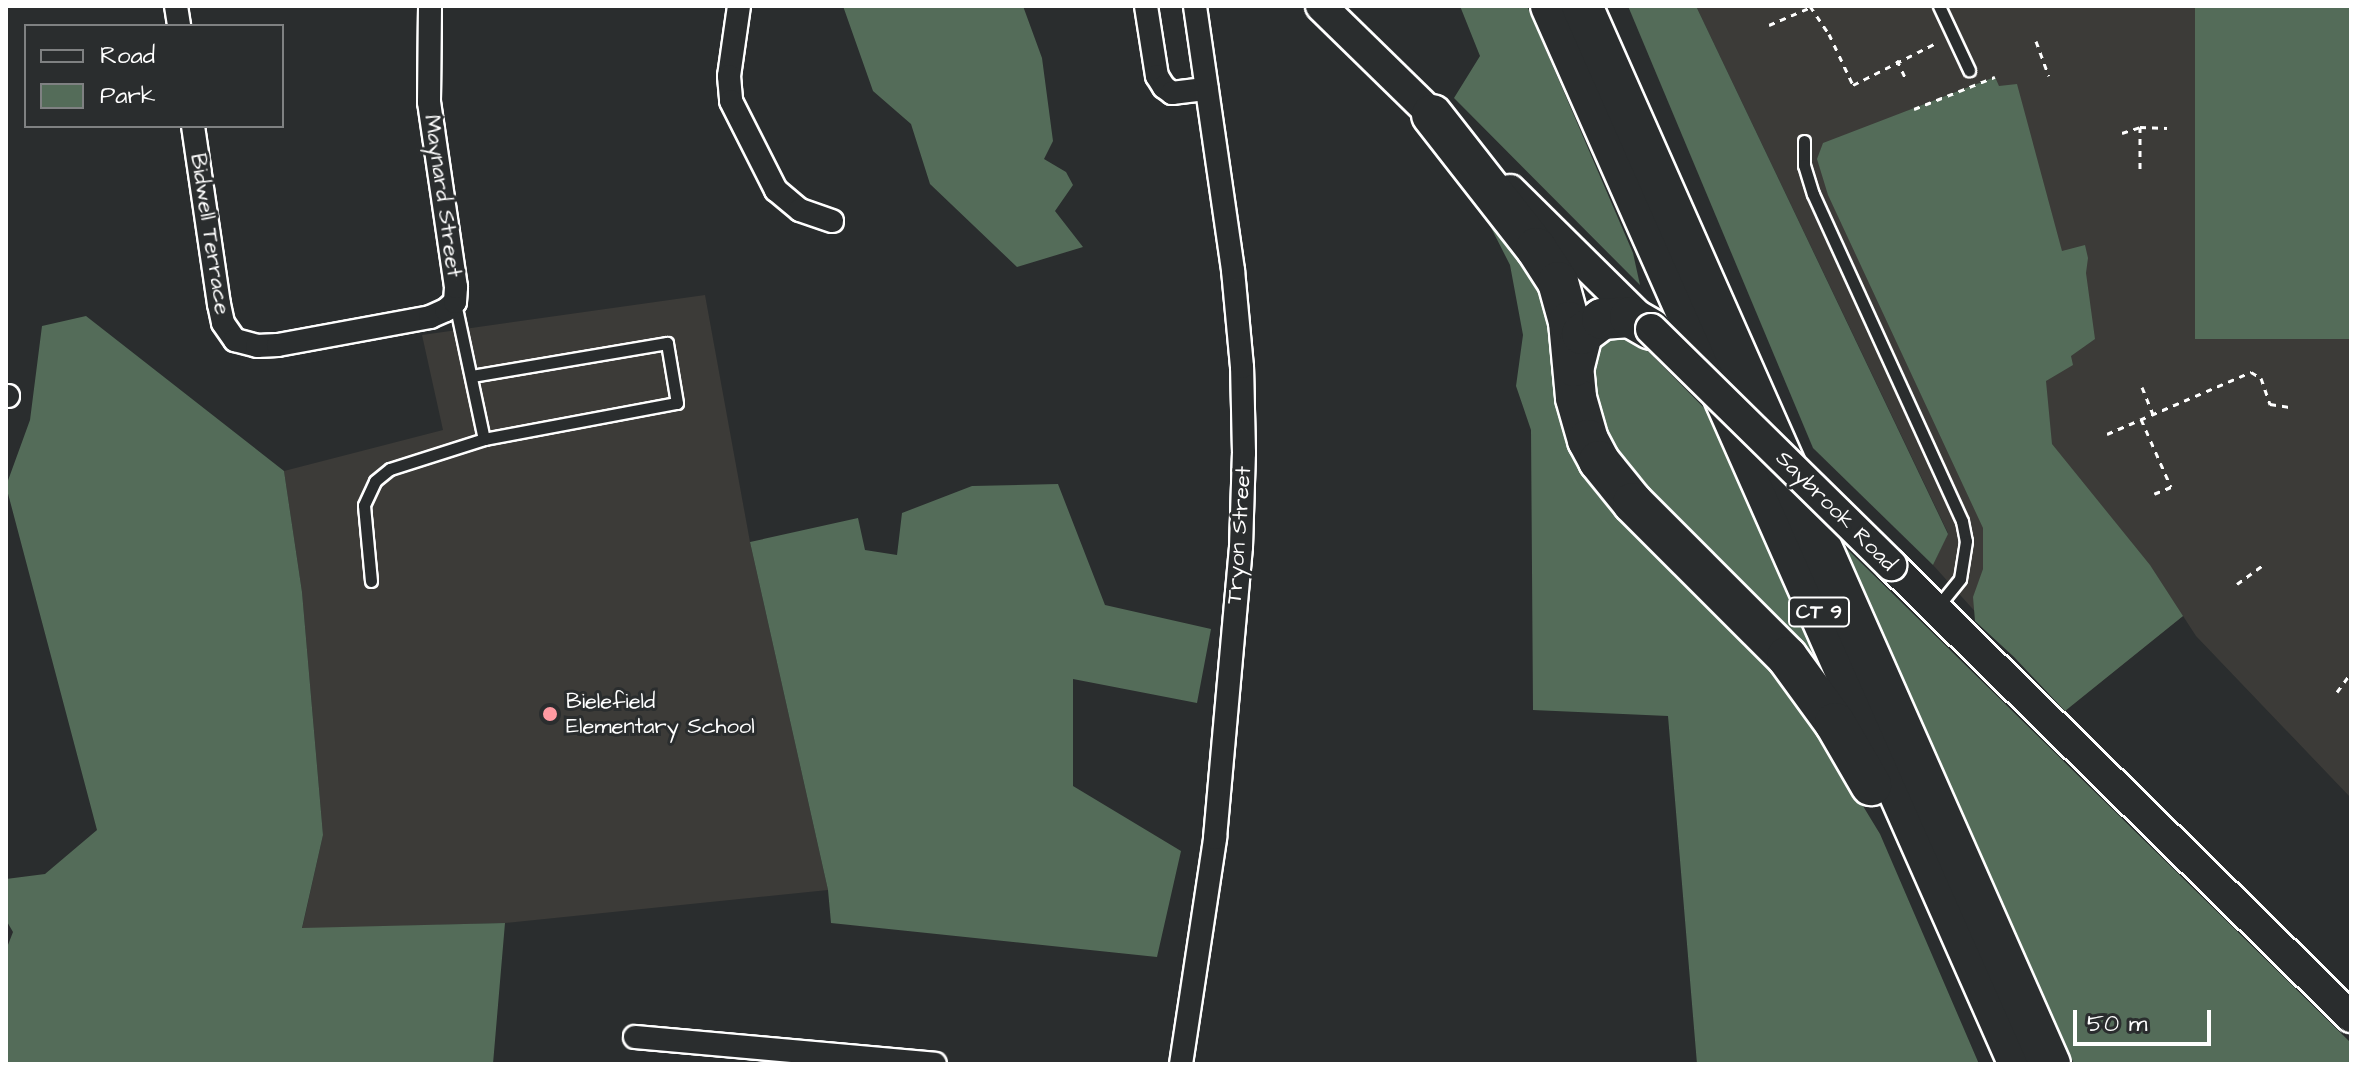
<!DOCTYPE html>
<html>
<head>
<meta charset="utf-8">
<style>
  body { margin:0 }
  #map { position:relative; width:2357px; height:1070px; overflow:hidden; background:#2a2d2e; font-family:"Architects Daughter",sans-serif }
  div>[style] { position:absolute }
  .built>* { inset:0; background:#3c3b38 }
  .green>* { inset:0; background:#546c59; transform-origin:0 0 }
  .path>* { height:3px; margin-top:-1.5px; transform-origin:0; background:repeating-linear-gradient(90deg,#fff 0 6px,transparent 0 12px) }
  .roads { filter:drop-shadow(2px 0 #fff) drop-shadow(-2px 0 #fff) drop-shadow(0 2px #fff) drop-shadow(0 -2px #fff) }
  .service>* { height:11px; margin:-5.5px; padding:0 5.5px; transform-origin:5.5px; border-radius:5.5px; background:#2a2d2e }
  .minor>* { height:22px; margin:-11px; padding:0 11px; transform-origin:11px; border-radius:11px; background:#2a2d2e }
  .secondary>* { height:30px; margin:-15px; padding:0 15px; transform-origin:15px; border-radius:15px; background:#2a2d2e }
  .motorway>* { height:40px; margin:-20px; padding:0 20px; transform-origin:20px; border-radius:20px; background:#2a2d2e }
  .bridges { filter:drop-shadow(2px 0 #fff) drop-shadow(-2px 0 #fff) drop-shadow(0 2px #fff) drop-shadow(0 -2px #fff) }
  .secondary-bridge>* { height:30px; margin:-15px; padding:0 15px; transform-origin:15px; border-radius:15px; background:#2a2d2e }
  .dots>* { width:22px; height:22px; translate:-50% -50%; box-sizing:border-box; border:4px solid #2a2d2e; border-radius:50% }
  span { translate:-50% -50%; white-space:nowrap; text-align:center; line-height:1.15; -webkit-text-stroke:6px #2a2d2e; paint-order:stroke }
  .shield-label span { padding:2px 6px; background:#2a2d2e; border:2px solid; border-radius:6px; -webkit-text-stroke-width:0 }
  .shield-label { font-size:20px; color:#fff; font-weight:700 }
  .street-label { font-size:22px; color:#fff }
  .poi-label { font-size:22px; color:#fff }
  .left { translate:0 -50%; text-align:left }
  .frame { position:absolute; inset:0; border:8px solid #fff; pointer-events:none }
  .legend { position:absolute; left:24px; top:24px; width:260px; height:104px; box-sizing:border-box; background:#2a2d2e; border:2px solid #7f8182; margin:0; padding:10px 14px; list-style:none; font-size:24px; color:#fff }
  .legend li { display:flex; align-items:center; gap:16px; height:40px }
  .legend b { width:40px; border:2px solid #7f8182 }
  .scale { position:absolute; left:2073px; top:1010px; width:138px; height:36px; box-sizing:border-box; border:4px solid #fff; border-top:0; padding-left:10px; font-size:24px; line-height:28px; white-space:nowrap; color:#fff; -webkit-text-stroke:6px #2a2d2e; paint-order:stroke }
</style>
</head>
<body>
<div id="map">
  <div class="built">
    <div style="clip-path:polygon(1696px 6px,2195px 6px,2200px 339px,2351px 325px,2351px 798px,2196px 636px,2183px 616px,2065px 711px,1933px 565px,1948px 533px)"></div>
    <div style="clip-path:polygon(705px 295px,750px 542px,828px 890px,505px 923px,302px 929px,323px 835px,302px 592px,284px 471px,443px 430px,422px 335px)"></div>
  </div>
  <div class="green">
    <div style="clip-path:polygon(843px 6px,1023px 6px,1042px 58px,1053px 141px,1044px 159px,1066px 172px,1073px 185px,1055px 211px,1083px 247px,1017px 267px,930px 184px,911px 124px,873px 91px)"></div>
    <div style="clip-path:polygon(1460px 6px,1527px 6px,1633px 253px,1640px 285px,1454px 98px,1480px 56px)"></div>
    <div style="clip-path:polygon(1628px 6px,1696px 6px,1948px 534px,1933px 565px,1813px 448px)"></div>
    <div style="left:2195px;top:6px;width:156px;height:333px"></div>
    <div style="clip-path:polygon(1995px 77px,1999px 86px,2017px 84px,2062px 251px,2085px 245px,2088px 258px,2086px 273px,2095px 339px,2071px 356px,2073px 365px,2046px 381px,2052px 444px,2150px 565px,2183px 616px,2065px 711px,2014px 657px,1975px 621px,1973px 597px,1983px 569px,1983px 528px,1828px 195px,1817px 159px,1823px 143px)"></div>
    <div style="clip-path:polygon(1475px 196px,1551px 293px,1559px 403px,1569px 446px,1586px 478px,1798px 699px,1880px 834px,1979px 1064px,1697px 1064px,1668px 716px,1533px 710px,1531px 430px,1516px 386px,1523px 335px,1510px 265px)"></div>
    <div style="clip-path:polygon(86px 316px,284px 471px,302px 592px,323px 835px,302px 928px,505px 923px,493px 1064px,6px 1064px,6px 950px,13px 932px,6px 920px,6px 879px,45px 874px,97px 830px,6px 486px,30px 420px,42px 326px)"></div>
    <div style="clip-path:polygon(1632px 335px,1717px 421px,1832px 685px,1629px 480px,1595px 420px,1592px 341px)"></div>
    <div style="clip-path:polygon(1058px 484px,1105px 605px,1211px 629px,1197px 703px,1073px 679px,1073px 786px,1181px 851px,1157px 957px,831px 923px,828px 890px,750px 542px,858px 518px,865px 550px,897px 555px,902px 513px,972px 486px)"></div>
    <div style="clip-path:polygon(1845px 547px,2351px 1043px,2351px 1064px,2074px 1064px)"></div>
  </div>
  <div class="path">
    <div style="left:1810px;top:6px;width:34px;rotate:56deg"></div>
    <div style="left:1829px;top:34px;width:56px;rotate:64.8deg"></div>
    <div style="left:1853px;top:85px;width:95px;rotate:-26.8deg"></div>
    <div style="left:1769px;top:25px;width:43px;rotate:-23deg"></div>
    <div style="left:2036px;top:41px;width:37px;rotate:70deg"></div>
    <div style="left:1897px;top:60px;width:23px;rotate:65deg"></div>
    <div style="left:1914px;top:109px;width:87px;rotate:-21.6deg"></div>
    <div style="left:2140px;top:127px;width:27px;rotate:2deg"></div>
    <div style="left:2122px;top:133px;width:19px;rotate:-18deg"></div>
    <div style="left:2140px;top:127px;width:44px;rotate:90deg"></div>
    <div style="left:2142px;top:387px;width:29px;rotate:68deg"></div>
    <div style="left:2141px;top:419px;width:74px;rotate:66.2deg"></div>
    <div style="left:2171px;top:487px;width:18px;rotate:158deg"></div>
    <div style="left:2107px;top:434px;width:157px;rotate:-23.3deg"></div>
    <div style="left:2251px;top:372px;width:12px;rotate:31deg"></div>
    <div style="left:2261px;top:378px;width:28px;rotate:71deg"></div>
    <div style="left:2270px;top:404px;width:19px;rotate:9deg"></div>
    <div style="left:2237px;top:584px;width:31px;rotate:-36deg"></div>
    <div style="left:2337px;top:692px;width:24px;rotate:-54deg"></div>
  </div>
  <div class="roads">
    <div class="service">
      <div style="left:1939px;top:6px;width:71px;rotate:64.9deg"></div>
      <div style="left:1804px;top:141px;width:24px;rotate:90deg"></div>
      <div style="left:1804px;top:165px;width:30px;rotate:73deg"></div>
      <div style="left:1813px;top:194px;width:359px;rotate:65.5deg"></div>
      <div style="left:1962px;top:521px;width:20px;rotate:79deg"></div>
      <div style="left:1966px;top:541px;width:38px;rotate:99deg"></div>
      <div style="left:1960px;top:579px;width:38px;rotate:129deg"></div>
      <div style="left:455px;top:303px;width:139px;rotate:78deg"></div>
      <div style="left:371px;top:581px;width:76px;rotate:-95.3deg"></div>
      <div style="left:364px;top:505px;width:26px;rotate:-65deg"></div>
      <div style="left:375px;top:481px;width:19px;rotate:-39deg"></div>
      <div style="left:390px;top:469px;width:99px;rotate:-17.7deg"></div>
      <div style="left:484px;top:439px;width:196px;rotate:-10.6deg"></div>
      <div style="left:677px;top:403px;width:61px;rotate:-99.5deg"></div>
      <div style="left:667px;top:343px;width:198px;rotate:170.4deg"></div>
    </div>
    <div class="minor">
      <div style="left:176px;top:6px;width:20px;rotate:81deg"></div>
      <div style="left:739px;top:6px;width:71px;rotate:98.1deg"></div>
      <div style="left:729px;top:76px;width:25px;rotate:85deg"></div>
      <div style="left:731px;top:101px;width:100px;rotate:63.2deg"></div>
      <div style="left:776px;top:190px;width:31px;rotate:40deg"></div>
      <div style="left:800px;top:210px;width:34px;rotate:19deg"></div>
      <div style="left:1146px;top:6px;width:71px;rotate:81.1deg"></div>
      <div style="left:1157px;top:76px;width:13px;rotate:58deg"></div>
      <div style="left:1164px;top:87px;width:10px;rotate:37deg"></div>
      <div style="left:1172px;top:93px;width:35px;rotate:-7deg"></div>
      <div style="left:193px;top:126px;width:180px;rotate:81.7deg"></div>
      <div style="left:219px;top:304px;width:19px;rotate:78deg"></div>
      <div style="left:223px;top:323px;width:21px;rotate:55deg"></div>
      <div style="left:235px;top:340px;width:23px;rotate:15deg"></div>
      <div style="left:257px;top:346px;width:21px;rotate:-3deg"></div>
      <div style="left:278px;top:345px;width:155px;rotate:-10.4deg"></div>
      <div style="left:430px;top:317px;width:17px;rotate:-24deg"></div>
      <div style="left:446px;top:310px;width:12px;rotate:-42deg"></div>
      <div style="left:455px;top:302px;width:15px;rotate:-86deg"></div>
      <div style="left:456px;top:287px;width:187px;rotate:-98.3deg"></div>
      <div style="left:429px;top:102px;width:96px;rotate:-89.4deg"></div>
      <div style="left:6px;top:396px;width:2px"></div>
      <div style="left:635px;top:1037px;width:301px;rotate:5.1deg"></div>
      <div style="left:1181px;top:1064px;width:229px;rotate:-81.4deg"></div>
      <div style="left:1215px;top:838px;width:292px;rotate:-84.9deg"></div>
      <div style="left:1241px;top:547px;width:94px;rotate:-88.2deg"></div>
      <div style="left:1244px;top:453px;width:86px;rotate:-91.3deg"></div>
      <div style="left:1242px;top:367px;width:97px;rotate:-95.3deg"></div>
      <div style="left:1233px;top:270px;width:267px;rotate:-98.2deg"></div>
    </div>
    <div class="secondary">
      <div style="left:1321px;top:6px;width:176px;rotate:44.3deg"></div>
      <div style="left:1510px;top:190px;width:192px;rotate:44.6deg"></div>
      <div style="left:1891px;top:565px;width:645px;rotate:44.5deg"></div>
    </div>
    <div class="motorway">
      <div style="left:1551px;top:6px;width:1157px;rotate:66.14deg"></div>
      <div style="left:1582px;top:6px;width:1157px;rotate:66.14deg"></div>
      <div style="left:1432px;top:115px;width:169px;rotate:52deg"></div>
      <div style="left:1536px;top:248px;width:40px;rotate:57.1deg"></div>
      <div style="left:1558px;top:282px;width:41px;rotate:74.6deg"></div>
      <div style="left:1569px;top:322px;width:76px;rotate:84.7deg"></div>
      <div style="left:1576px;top:398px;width:44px;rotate:74.1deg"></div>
      <div style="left:1588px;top:440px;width:24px;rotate:62deg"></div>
      <div style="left:1599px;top:461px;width:54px;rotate:51deg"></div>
      <div style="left:1633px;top:503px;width:218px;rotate:45deg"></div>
      <div style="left:1787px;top:657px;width:82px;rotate:54deg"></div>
      <div style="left:1835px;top:723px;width:72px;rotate:59.9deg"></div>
      <div style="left:1574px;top:366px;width:33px;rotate:-76deg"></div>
      <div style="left:1582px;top:334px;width:25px;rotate:-37deg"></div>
      <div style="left:1602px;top:319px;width:28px;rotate:-4deg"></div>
      <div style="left:1630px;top:317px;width:24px;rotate:30deg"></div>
    </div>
  </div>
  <div class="bridges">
    <div class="secondary-bridge">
      <div style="left:1651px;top:329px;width:337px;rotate:44.5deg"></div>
    </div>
  </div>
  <div class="dots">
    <div style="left:550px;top:714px;background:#ff9aa2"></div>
  </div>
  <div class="shield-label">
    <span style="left:1819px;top:612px">CT 9</span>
  </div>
  <div class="street-label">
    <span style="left:443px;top:196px;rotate:82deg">Maynard Street</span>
    <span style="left:210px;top:234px;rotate:81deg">Bidwell Terrace</span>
    <span style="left:1836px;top:511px;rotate:45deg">Saybrook Road</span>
    <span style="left:1239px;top:535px;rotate:-86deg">Tryon Street</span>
  </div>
  <div class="poi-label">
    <span class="left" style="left:566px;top:714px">Bielefield<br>Elementary School</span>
  </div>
  <div class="frame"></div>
  <ul class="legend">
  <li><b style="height:10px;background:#2a2d2e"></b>Road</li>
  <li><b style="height:22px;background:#546c59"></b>Park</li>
  </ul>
  <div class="scale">50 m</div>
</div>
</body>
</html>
